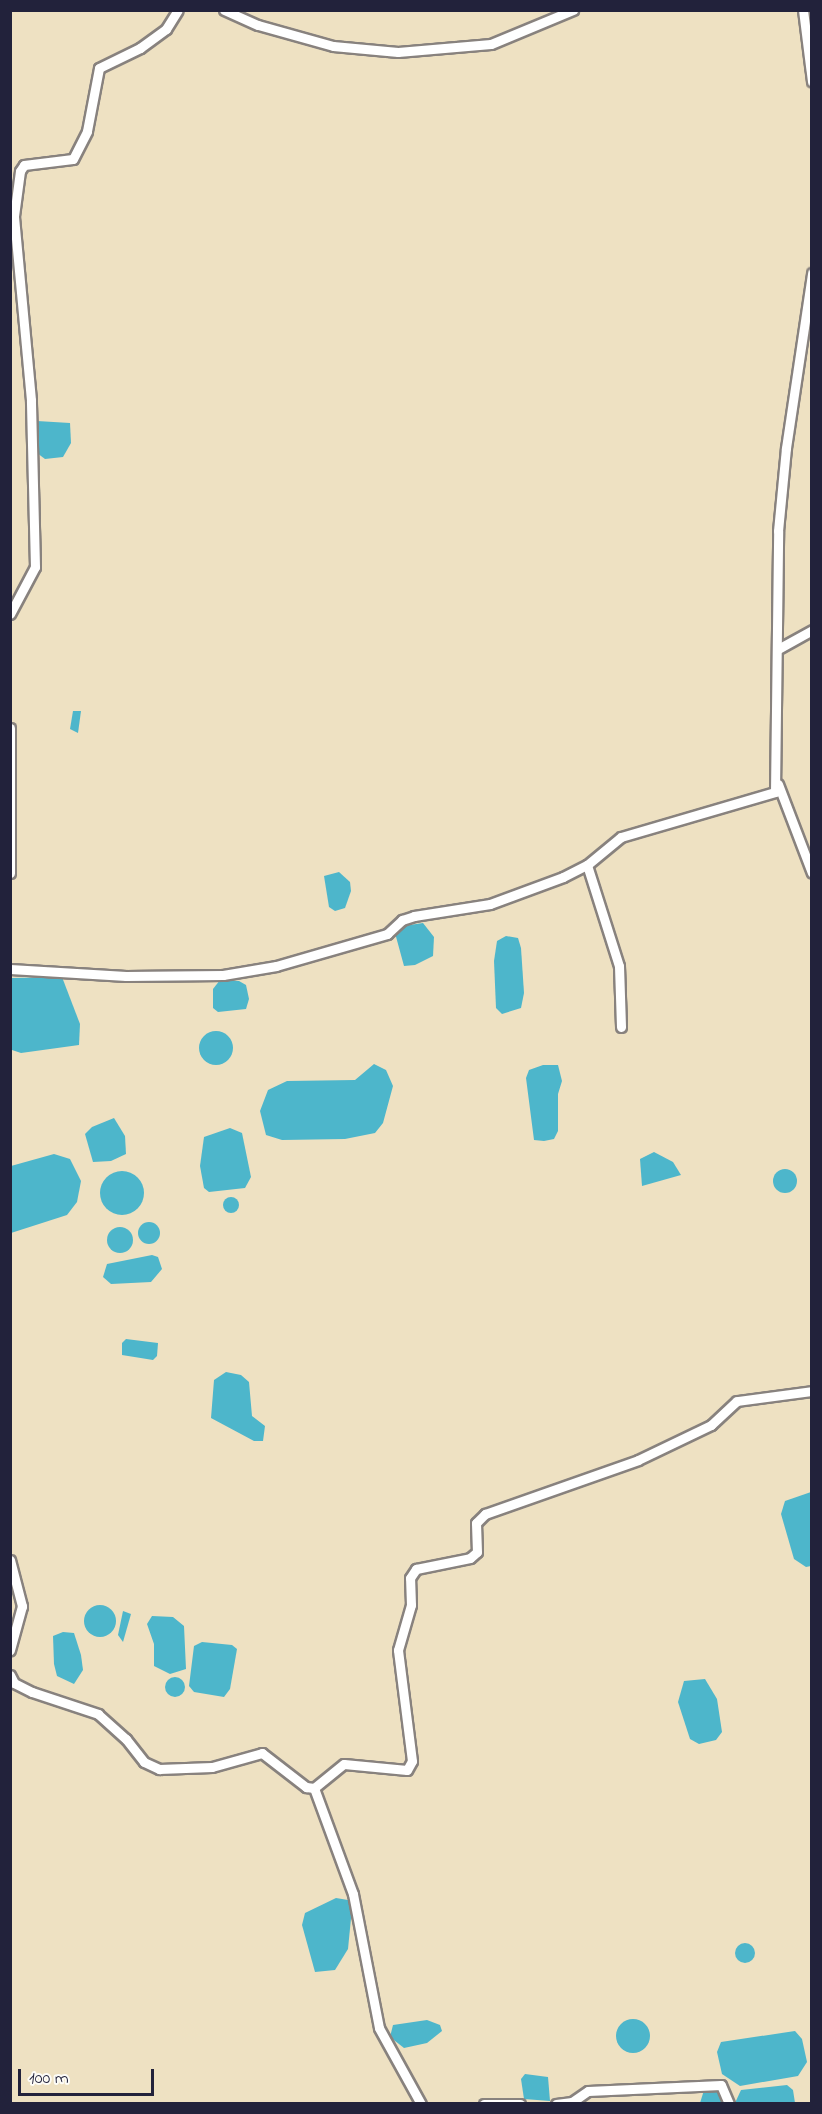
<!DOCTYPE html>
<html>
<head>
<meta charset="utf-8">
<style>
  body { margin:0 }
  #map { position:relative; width:822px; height:2114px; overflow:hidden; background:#eee1c2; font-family:"Indie Flower",sans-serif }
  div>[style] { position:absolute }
  .water>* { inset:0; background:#4db6cb }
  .round { border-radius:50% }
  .roads { filter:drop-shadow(2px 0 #88827e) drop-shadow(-2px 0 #88827e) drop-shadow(0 2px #88827e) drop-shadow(0 -2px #88827e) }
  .street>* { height:9px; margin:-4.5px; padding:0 4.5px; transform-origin:4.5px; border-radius:4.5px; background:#fff }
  span { translate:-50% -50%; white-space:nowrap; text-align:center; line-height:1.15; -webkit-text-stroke:4.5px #fdfcf7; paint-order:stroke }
  .frame { position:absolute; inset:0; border:12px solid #22223b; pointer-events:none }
  .scale { position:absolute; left:18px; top:2069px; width:136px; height:27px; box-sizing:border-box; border:3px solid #22223b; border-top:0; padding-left:8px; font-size:18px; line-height:21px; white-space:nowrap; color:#22223b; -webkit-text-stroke:4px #fdfcf7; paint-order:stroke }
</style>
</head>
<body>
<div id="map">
  <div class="water">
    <div style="clip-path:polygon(37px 421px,70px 423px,71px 443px,63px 457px,45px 459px,37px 453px)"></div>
    <div style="clip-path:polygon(73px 711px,81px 711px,78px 733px,70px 729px)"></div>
    <div style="clip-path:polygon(339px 872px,350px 882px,351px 891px,345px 908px,335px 911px,329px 907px,324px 876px)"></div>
    <div style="clip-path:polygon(423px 923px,434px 937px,433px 956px,415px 965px,404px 966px,395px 933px,403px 926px)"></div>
    <div style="clip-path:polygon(506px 936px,518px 938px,521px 948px,524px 993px,521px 1008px,502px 1014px,496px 1008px,494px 961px,497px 941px)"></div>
    <div style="clip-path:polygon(62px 977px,80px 1024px,79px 1045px,21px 1053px,12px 1050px,11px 978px)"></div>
    <div style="clip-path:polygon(220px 980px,239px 981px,246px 985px,249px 999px,246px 1009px,218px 1012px,213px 1008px,213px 989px)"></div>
    <div class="round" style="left:199px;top:1031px;width:34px;height:34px"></div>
    <div style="clip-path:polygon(374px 1064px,386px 1070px,393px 1086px,383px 1123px,375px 1133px,345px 1139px,282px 1140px,266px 1135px,260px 1111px,268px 1090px,287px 1081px,355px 1080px)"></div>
    <div style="clip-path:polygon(543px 1065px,558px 1065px,562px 1081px,558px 1094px,558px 1131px,554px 1139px,544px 1141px,534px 1140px,526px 1078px,529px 1070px)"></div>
    <div style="clip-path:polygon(114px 1118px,125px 1136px,126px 1154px,111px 1161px,93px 1162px,85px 1134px,92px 1127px)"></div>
    <div style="clip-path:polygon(230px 1128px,242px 1133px,251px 1177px,245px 1188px,209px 1192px,204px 1188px,200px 1166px,204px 1137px)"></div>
    <div style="clip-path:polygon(654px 1152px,673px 1162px,681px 1175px,642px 1186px,640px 1159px)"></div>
    <div style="clip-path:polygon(54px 1154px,70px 1159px,81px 1181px,77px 1202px,67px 1215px,11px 1233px,11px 1166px)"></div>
    <div class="round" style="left:773px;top:1169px;width:24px;height:24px"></div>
    <div class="round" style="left:100px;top:1171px;width:44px;height:44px"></div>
    <div class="round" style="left:223px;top:1197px;width:16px;height:16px"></div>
    <div class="round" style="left:138px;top:1222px;width:22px;height:22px"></div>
    <div class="round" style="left:107px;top:1227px;width:26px;height:26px"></div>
    <div style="clip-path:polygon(152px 1255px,158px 1257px,162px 1269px,151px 1282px,111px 1284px,103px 1277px,107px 1264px)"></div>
    <div style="clip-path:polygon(126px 1339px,158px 1343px,157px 1356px,153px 1360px,122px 1355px,122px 1343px)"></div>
    <div style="clip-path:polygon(226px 1372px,241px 1375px,249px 1382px,252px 1416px,265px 1426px,263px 1441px,254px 1441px,211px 1418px,214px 1380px)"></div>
    <div style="clip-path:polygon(811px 1492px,811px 1566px,806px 1567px,794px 1559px,781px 1514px,785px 1501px)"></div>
    <div class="round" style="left:84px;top:1605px;width:32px;height:32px"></div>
    <div style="clip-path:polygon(123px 1611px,131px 1614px,123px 1642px,118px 1635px)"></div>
    <div style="clip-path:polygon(152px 1616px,173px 1617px,184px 1626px,186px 1669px,170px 1674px,154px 1666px,154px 1644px,147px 1624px)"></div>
    <div style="clip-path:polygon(63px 1632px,74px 1633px,81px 1655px,83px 1670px,74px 1684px,57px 1676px,54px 1664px,53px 1636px)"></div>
    <div style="clip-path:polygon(202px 1642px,232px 1645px,237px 1649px,230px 1689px,224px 1697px,194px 1692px,189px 1686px,194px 1646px)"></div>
    <div class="round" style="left:165px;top:1677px;width:20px;height:20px"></div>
    <div style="clip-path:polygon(705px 1679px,717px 1699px,722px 1732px,716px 1740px,699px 1744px,690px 1739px,678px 1702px,684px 1681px)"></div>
    <div style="clip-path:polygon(336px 1898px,348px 1900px,352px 1908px,348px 1949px,335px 1970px,315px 1972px,302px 1925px,305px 1913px)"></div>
    <div class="round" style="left:735px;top:1943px;width:20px;height:20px"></div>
    <div class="round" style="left:616px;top:2019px;width:34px;height:34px"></div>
    <div style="clip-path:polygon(427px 2020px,440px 2025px,442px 2031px,427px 2043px,404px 2048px,390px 2037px,393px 2025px)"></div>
    <div style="clip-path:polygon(795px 2031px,802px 2039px,807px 2062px,798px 2076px,740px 2086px,722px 2074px,717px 2052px,721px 2042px)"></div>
    <div style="clip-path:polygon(525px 2074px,548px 2077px,550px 2101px,524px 2099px,521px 2079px)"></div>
    <div style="clip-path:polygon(787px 2085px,793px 2090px,795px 2103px,735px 2103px,741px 2090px)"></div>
    <div style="clip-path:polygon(705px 2087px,717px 2088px,726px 2103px,700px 2103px)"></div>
  </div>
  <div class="roads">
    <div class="street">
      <div style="left:224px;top:10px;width:37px;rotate:24deg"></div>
      <div style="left:258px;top:25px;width:78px;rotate:15.6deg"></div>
      <div style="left:333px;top:46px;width:65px;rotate:5.3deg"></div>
      <div style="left:398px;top:52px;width:93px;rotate:-4.9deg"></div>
      <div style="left:491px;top:44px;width:89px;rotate:-22.5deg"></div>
      <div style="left:803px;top:10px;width:72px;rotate:82.8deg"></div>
      <div style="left:10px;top:614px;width:53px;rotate:-62deg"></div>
      <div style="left:35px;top:567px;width:167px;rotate:-91.4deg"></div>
      <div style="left:31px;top:400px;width:185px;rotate:-95.3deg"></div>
      <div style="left:14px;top:216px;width:45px;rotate:-82.4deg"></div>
      <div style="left:20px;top:171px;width:7px;rotate:-56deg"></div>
      <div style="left:24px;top:165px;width:49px;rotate:-7deg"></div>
      <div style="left:73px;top:159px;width:31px;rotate:-63deg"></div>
      <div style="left:87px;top:131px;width:64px;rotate:-79.2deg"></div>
      <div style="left:99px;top:68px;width:46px;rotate:-26deg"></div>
      <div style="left:140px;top:48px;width:32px;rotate:-36deg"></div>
      <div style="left:166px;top:29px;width:22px;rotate:-58deg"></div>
      <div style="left:778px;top:649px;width:39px;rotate:-29deg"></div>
      <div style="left:10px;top:728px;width:145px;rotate:90deg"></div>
      <div style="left:778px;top:784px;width:95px;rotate:69.1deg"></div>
      <div style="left:587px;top:865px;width:106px;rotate:72.4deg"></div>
      <div style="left:619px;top:966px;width:61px;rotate:88.1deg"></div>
      <div style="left:10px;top:969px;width:116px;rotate:3.5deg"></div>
      <div style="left:126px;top:976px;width:97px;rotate:-0.6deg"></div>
      <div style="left:223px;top:975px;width:54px;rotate:-9.6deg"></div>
      <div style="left:276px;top:966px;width:116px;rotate:-16.1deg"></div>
      <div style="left:387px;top:934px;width:21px;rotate:-43deg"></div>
      <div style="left:402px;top:920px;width:13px;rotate:-18deg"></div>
      <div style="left:414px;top:916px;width:77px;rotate:-9deg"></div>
      <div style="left:490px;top:904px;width:78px;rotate:-20.3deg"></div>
      <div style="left:563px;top:877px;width:27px;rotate:-27deg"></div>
      <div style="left:587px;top:865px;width:44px;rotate:-39.5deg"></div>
      <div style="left:621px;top:837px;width:160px;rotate:-16.3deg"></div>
      <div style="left:775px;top:792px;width:261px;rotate:-89.3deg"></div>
      <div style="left:778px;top:531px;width:83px;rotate:-84.5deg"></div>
      <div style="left:786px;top:448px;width:177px;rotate:-81.5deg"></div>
      <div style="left:10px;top:1560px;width:48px;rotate:75.4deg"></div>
      <div style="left:22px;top:1606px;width:46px;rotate:105.3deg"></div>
      <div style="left:10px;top:1675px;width:9px;rotate:63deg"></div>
      <div style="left:14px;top:1683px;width:20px;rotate:27deg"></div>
      <div style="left:32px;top:1692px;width:70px;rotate:18.4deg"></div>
      <div style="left:98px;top:1714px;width:38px;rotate:42deg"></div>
      <div style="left:126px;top:1739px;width:29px;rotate:52deg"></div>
      <div style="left:144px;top:1762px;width:17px;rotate:25deg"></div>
      <div style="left:159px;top:1769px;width:53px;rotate:-2.2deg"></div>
      <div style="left:212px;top:1767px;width:52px;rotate:-15.6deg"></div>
      <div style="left:262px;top:1753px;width:56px;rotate:37.7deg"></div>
      <div style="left:306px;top:1787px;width:8px;rotate:7deg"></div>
      <div style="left:314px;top:1788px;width:38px;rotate:-39deg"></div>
      <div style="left:344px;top:1764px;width:63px;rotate:5.4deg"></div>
      <div style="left:407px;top:1770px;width:10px;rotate:-61deg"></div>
      <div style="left:412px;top:1761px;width:112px;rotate:-97.2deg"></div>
      <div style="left:398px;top:1650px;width:47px;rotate:-73.9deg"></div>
      <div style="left:411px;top:1605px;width:27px;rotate:-92deg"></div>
      <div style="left:410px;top:1578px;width:11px;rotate:-56deg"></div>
      <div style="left:416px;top:1569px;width:55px;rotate:-11.5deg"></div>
      <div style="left:470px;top:1558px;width:9px;rotate:-41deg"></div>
      <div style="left:477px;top:1552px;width:29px;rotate:-92deg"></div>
      <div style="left:476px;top:1523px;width:13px;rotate:-45deg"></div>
      <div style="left:485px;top:1514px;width:162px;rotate:-19.4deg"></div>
      <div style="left:638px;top:1460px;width:81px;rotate:-25.6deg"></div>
      <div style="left:711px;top:1425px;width:35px;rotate:-43deg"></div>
      <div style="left:737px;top:1401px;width:76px;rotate:-7.6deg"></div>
      <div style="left:314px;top:1788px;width:113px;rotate:69.8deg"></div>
      <div style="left:353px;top:1894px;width:136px;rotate:79deg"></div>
      <div style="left:379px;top:2028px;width:87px;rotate:61.1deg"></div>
      <div style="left:484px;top:2104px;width:36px"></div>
      <div style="left:556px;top:2104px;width:16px;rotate:-7deg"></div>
      <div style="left:572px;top:2102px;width:19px;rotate:-35deg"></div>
      <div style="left:588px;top:2091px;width:133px;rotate:-2.6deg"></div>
      <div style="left:721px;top:2085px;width:21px;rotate:67deg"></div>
    </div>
  </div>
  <div class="frame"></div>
  <div class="scale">100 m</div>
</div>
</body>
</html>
